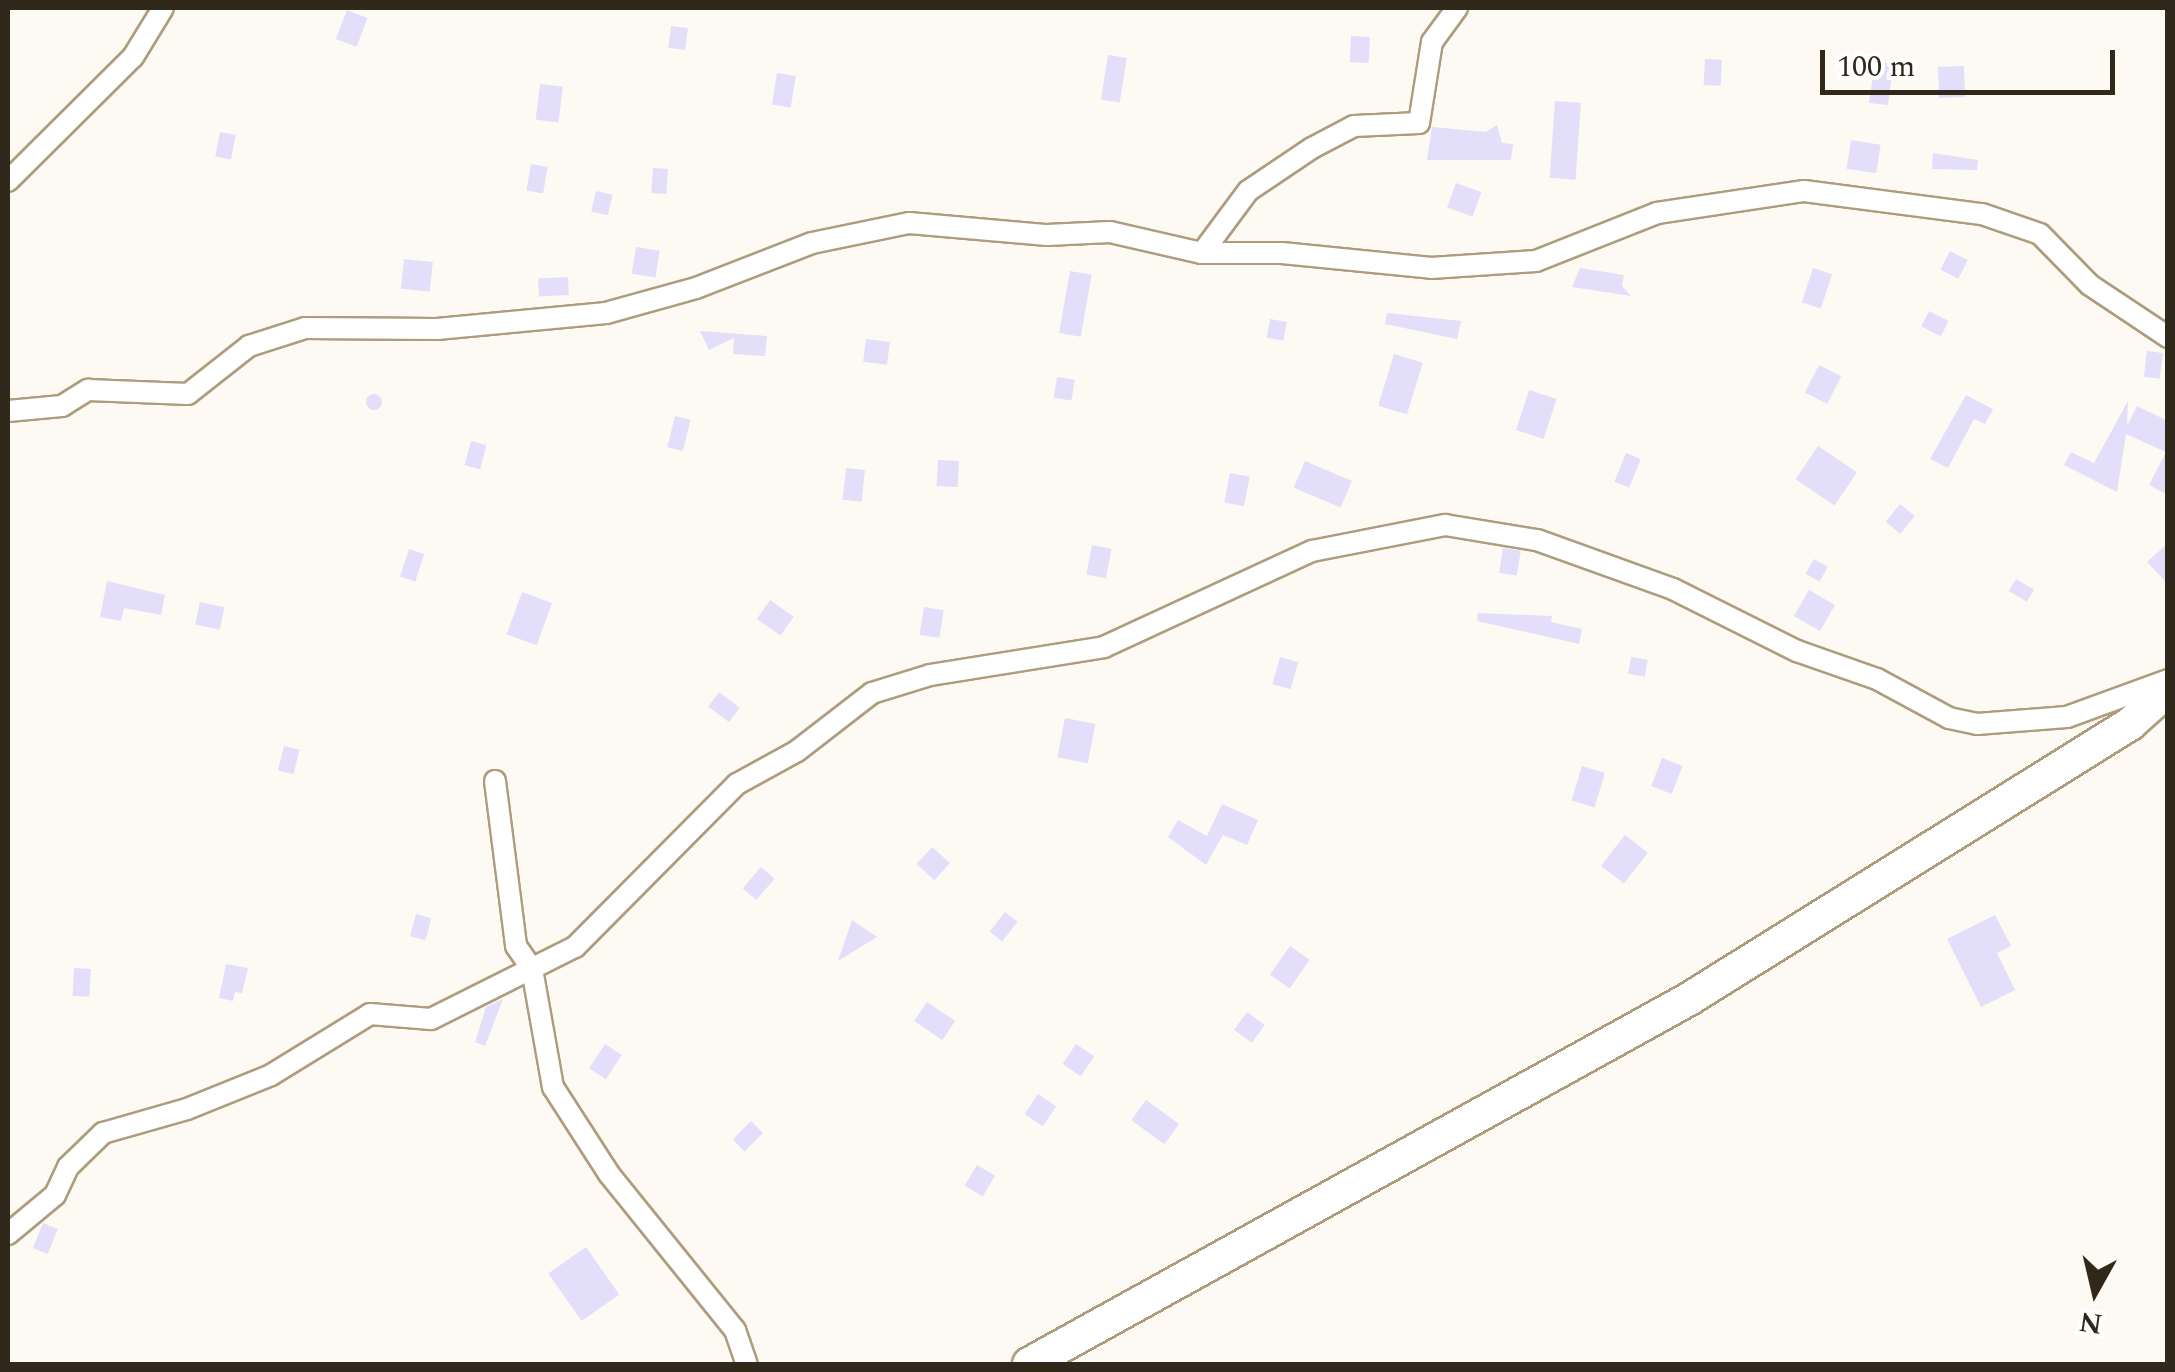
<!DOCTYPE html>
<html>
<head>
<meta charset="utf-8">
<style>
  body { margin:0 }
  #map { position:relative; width:2175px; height:1372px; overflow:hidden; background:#fdfaf3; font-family:Spectral,serif }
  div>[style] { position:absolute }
  .building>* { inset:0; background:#e3defa; transform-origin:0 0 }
  .round { border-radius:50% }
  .roads { filter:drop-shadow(2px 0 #ae9d7d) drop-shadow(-2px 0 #ae9d7d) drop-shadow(0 2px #ae9d7d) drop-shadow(0 -2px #ae9d7d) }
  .minor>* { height:20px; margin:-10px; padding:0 10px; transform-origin:10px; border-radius:10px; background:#fff }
  .primary>* { height:32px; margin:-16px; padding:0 16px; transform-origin:16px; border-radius:16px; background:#fff }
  span { translate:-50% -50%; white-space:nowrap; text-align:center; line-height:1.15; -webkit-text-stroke:8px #fff; paint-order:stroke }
  .frame { position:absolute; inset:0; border:10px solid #2f281b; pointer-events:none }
  .north { position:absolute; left:2045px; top:1242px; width:100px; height:100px; -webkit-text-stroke:8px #fff; paint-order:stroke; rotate:188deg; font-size:28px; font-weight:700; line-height:40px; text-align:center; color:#2f281b }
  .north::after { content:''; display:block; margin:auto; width:35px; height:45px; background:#2f281b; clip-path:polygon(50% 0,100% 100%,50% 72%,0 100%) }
  .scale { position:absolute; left:1820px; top:50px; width:295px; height:45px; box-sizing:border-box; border:5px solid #2f281b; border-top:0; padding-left:12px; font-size:30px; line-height:35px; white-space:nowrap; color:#2f281b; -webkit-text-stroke:8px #fff; paint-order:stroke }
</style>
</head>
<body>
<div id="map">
  <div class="building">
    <div style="left:347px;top:10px;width:22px;height:31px;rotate:21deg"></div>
    <div style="left:671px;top:26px;width:17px;height:22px;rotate:7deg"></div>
    <div style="left:1351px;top:36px;width:19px;height:26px;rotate:3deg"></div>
    <div style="left:1108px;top:55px;width:19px;height:45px;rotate:9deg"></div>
    <div style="left:1705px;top:59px;width:17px;height:26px;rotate:3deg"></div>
    <div style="clip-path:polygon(1894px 59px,1888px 105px,1869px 103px,1874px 68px)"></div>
    <div style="left:1964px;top:66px;width:31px;height:26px;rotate:88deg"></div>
    <div style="left:777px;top:73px;width:19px;height:32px;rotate:9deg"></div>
    <div style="left:540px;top:84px;width:23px;height:36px;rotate:7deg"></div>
    <div style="left:1555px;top:101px;width:26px;height:77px;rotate:4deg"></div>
    <div style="clip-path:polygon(1497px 125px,1502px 143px,1513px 144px,1511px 160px,1427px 160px,1432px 127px,1486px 132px)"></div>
    <div style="left:220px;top:132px;width:16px;height:25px;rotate:11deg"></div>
    <div style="left:1851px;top:140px;width:30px;height:29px;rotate:9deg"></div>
    <div style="clip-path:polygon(1933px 153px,1978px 160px,1977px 170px,1932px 169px)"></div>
    <div style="left:531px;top:164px;width:17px;height:27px;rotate:10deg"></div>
    <div style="left:653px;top:168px;width:15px;height:25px;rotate:4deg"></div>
    <div style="left:1456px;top:183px;width:27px;height:26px;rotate:20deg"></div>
    <div style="left:596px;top:191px;width:17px;height:21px;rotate:13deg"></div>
    <div style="left:636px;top:247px;width:24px;height:27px;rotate:9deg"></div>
    <div style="left:1950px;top:251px;width:20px;height:21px;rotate:27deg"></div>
    <div style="left:404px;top:259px;width:29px;height:30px;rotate:6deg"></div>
    <div style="clip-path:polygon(1580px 268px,1624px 275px,1622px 286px,1631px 296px,1572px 287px)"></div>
    <div style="left:1813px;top:268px;width:20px;height:36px;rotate:18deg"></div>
    <div style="left:1070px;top:271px;width:22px;height:63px;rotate:10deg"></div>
    <div style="left:568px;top:277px;width:18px;height:30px;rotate:87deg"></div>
    <div style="left:1929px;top:311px;width:22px;height:17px;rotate:27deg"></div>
    <div style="clip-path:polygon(1387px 313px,1461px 321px,1457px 339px,1385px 324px)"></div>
    <div style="left:1270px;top:319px;width:17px;height:19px;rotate:10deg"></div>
    <div style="clip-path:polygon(700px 331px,767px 336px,765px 356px,733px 354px,734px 338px,709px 350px)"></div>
    <div style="left:866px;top:339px;width:24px;height:23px;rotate:7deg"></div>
    <div style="left:2147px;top:351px;width:16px;height:26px;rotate:7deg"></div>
    <div style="left:1394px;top:354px;width:30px;height:54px;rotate:17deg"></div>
    <div style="left:1819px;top:365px;width:25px;height:31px;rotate:27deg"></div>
    <div style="left:1057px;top:377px;width:18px;height:21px;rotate:9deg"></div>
    <div style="left:1529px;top:390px;width:29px;height:42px;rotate:18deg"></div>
    <div class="round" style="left:366px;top:394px;width:16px;height:16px"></div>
    <div style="clip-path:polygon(1966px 395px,1993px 409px,1985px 424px,1974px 419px,1948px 468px,1930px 459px)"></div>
    <div style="clip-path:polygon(2128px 401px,2127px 426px,2137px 406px,2168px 421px,2168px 495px,2149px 485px,2166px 452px,2126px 434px,2117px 492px,2064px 465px,2071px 452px,2094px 463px)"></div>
    <div style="left:675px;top:416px;width:16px;height:32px;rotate:14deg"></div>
    <div style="left:471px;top:441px;width:16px;height:25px;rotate:15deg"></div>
    <div style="left:1818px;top:446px;width:47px;height:40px;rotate:34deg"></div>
    <div style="left:1626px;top:453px;width:16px;height:31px;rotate:22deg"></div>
    <div style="left:938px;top:460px;width:21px;height:26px;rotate:3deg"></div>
    <div style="left:1305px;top:461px;width:51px;height:29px;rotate:23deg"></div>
    <div style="left:846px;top:468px;width:19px;height:32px;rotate:6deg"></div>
    <div style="left:1230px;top:473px;width:20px;height:30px;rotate:11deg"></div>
    <div style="left:1900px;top:504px;width:19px;height:23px;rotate:39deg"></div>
    <div style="clip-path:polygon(2168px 543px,2168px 584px,2147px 562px)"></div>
    <div style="left:1092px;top:545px;width:20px;height:30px;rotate:11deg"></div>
    <div style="left:1503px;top:548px;width:18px;height:25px;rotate:9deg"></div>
    <div style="left:409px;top:549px;width:16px;height:29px;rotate:18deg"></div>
    <div style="left:1814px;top:559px;width:16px;height:17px;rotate:30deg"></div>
    <div style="left:2016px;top:579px;width:21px;height:14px;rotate:31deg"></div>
    <div style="clip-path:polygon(107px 581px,165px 595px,161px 615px,124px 608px,121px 621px,100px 617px)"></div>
    <div style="left:1809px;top:590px;width:30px;height:30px;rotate:30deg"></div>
    <div style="left:522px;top:592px;width:32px;height:45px;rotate:20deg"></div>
    <div style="left:770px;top:600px;width:29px;height:23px;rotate:35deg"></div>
    <div style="left:200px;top:602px;width:25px;height:23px;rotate:12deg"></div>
    <div style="left:924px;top:607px;width:20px;height:28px;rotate:9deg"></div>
    <div style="clip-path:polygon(1478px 613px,1552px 616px,1551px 622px,1582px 629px,1579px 644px,1477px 621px)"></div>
    <div style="left:1280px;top:657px;width:19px;height:28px;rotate:16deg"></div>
    <div style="left:1631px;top:657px;width:17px;height:17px;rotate:10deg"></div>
    <div style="left:719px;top:692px;width:26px;height:18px;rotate:37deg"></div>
    <div style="left:1065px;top:718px;width:31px;height:40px;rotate:11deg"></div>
    <div style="left:284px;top:746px;width:16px;height:25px;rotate:14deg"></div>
    <div style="left:1662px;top:758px;width:22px;height:30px;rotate:21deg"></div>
    <div style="left:1582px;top:766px;width:24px;height:36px;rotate:17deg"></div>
    <div style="clip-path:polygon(1222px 804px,1258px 820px,1247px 845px,1223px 835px,1206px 865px,1168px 837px,1178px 820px,1207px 836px)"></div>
    <div style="left:1625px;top:835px;width:29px;height:39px;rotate:38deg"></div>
    <div style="left:932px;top:847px;width:24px;height:23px;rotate:42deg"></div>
    <div style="left:761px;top:867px;width:18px;height:28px;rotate:41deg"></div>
    <div style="left:1005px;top:912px;width:16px;height:25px;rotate:38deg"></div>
    <div style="left:416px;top:914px;width:16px;height:23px;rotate:15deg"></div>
    <div style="clip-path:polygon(1995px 915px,2011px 946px,1997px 953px,2015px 990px,1981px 1007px,1947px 939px)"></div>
    <div style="clip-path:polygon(852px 920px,877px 937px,838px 961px)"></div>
    <div style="left:1290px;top:946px;width:24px;height:35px;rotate:35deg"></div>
    <div style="clip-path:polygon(226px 964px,248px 968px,242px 993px,235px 992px,233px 1001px,219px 998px)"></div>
    <div style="left:74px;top:968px;width:17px;height:28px;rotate:3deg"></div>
    <div style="clip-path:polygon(503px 999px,485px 1046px,475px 1042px,486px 1007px)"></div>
    <div style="left:927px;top:1002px;width:34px;height:23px;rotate:34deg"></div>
    <div style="left:1247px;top:1012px;width:22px;height:22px;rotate:36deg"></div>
    <div style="left:605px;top:1044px;width:20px;height:29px;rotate:33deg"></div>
    <div style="left:1076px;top:1044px;width:22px;height:24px;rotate:34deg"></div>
    <div style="left:1038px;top:1094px;width:22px;height:24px;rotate:34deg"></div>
    <div style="left:1146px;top:1100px;width:41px;height:25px;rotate:36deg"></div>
    <div style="left:751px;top:1121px;width:17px;height:26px;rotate:45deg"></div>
    <div style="left:977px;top:1165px;width:21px;height:24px;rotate:31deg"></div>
    <div style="left:43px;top:1223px;width:16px;height:27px;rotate:22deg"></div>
    <div style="left:586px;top:1247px;width:58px;height:46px;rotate:55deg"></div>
  </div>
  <div class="roads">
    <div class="minor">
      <div style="left:8px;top:181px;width:176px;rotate:-44.8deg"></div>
      <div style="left:133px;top:57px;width:57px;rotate:-58.5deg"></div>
      <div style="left:1202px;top:253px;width:77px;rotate:-53.4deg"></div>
      <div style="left:1248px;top:191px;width:77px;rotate:-33.9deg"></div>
      <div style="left:1312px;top:148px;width:47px;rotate:-27.6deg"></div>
      <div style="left:1354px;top:126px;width:65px;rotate:-2.6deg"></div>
      <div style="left:1419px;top:123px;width:82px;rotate:-80.9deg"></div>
      <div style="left:1432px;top:42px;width:42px;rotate:-53.7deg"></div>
      <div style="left:8px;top:411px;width:54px;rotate:-5.3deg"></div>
      <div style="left:62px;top:406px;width:31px;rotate:-32deg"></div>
      <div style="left:88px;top:390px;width:100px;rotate:2.3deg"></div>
      <div style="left:188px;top:394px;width:78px;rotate:-38.2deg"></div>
      <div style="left:249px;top:346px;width:59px;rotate:-17.8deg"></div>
      <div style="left:305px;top:328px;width:132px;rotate:0.4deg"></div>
      <div style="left:437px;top:329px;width:170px;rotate:-5.4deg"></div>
      <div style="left:606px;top:313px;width:93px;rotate:-15.5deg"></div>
      <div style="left:696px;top:288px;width:124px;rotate:-21.2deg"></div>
      <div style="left:812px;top:243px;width:99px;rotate:-11.7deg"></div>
      <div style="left:909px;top:223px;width:139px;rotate:5deg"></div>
      <div style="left:1047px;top:235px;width:63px;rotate:-2.7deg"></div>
      <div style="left:1110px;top:232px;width:94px;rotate:12.9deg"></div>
      <div style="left:1202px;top:253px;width:80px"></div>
      <div style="left:1282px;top:253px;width:150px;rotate:5.7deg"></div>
      <div style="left:1431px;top:268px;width:105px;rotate:-3.8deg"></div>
      <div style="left:1536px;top:261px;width:130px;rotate:-21.6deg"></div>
      <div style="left:1657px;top:213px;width:149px;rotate:-8.5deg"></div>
      <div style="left:1804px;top:191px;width:179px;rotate:7.4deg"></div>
      <div style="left:1982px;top:214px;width:61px;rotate:19deg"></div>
      <div style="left:2040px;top:234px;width:71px;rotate:45.6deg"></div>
      <div style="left:2090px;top:285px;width:94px;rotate:33.7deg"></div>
      <div style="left:495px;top:781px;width:166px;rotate:82.7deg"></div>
      <div style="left:516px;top:946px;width:28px;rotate:55deg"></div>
      <div style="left:532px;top:969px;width:120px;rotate:79.9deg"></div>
      <div style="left:553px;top:1087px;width:103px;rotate:57.2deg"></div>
      <div style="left:609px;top:1174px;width:201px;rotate:51.1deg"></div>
      <div style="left:735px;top:1330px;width:36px;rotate:71deg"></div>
      <div style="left:8px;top:1234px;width:61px;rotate:-39.7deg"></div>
      <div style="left:55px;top:1195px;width:31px;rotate:-65deg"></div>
      <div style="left:68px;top:1167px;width:49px;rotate:-44.2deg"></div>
      <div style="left:103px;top:1133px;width:87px;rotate:-15.9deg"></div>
      <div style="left:187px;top:1109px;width:91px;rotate:-22deg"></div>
      <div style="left:271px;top:1075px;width:116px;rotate:-31.6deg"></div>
      <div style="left:370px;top:1014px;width:61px;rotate:4.7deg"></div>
      <div style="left:431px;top:1019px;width:161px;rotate:-26.6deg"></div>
      <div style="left:575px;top:947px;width:230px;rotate:-45.2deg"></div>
      <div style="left:737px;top:784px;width:68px;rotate:-28.8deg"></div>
      <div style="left:797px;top:751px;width:95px;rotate:-37.7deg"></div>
      <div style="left:872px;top:693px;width:61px;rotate:-17.2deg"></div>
      <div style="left:930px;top:675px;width:176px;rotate:-9.1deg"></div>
      <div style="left:1104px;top:647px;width:229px;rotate:-24.8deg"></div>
      <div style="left:1312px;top:551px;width:136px;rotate:-11.1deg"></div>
      <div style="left:1445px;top:525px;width:93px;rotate:9.3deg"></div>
      <div style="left:1537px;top:540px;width:145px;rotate:19.8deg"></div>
      <div style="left:1673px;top:589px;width:139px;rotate:26.6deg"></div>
      <div style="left:1797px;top:651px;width:85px;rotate:19.3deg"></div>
      <div style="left:1877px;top:679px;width:82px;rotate:28.4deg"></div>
      <div style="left:1949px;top:718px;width:29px;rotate:12deg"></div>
      <div style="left:1977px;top:724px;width:90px;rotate:-4.4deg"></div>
      <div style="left:2067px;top:717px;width:108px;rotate:-20.1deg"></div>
    </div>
    <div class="primary">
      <div style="left:1029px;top:1364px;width:754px;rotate:-28.94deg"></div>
      <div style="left:1689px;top:999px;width:520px;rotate:-31.95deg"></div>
      <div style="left:2130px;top:724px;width:51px;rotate:-41.8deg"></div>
    </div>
  </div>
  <div class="frame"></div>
  <div class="north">N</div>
  <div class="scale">100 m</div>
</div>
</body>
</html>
